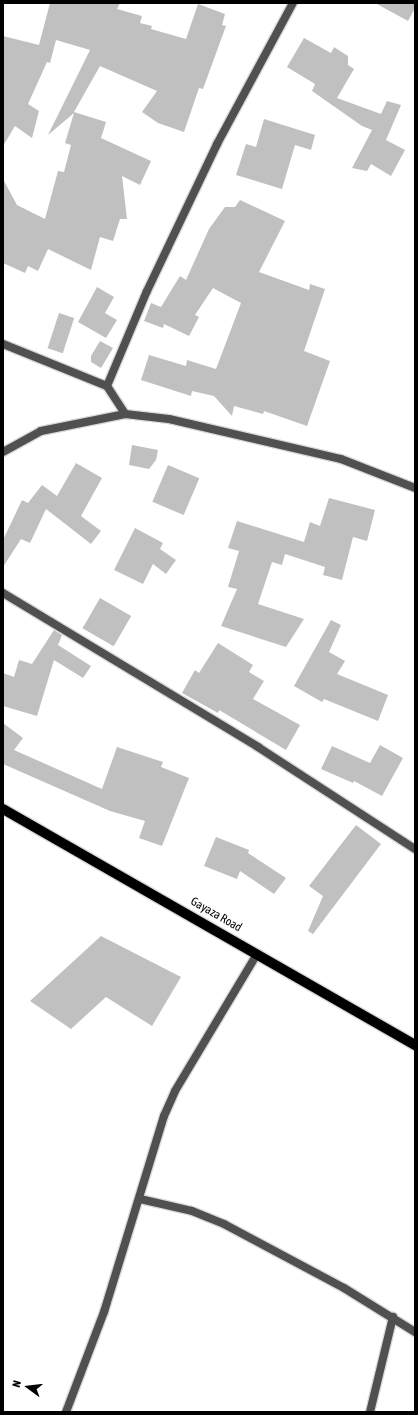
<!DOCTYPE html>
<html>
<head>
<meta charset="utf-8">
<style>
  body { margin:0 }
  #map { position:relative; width:418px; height:1415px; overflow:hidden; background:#fff; font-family:"Asap Condensed",sans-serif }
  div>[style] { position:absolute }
  .building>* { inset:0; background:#c0c0c0; transform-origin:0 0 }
  .roads { filter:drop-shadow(1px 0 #dbdbdb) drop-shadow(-1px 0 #dbdbdb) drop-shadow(0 1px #dbdbdb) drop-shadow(0 -1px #dbdbdb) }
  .street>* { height:8px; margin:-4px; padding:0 4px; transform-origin:4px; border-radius:4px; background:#505050 }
  .primary>* { height:10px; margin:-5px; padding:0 5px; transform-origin:5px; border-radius:5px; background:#000 }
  span { translate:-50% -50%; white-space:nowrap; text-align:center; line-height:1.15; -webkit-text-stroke:3.5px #fff; paint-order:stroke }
  .street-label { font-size:12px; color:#000 }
  .frame { position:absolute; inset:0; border:4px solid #000; pointer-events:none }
  .north { position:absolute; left:8px; top:1367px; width:40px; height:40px; -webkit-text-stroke:3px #fff; paint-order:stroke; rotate:285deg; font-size:11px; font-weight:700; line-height:16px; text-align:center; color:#000 }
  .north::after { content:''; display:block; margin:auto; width:14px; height:18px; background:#000; clip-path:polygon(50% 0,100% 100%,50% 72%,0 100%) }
</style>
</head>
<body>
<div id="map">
  <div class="building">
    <div style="clip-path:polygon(50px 3px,120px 3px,117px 9px,142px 16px,140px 23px,152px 26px,151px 29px,186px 39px,198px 4px,225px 14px,222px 25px,226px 26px,203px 89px,199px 88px,184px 132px,158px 123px,142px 112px,157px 91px,100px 66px,74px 112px,106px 122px,101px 138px,151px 161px,140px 185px,122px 176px,127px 219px,120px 219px,113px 241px,100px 237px,91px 270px,48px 249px,38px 271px,28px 266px,25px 273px,3px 263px,3px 179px,17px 205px,45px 219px,58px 171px,64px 172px,71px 145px,65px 143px,74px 113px,48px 135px,90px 50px,56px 40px,50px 63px,47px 62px,28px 104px,39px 111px,32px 138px,15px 126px,3px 146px,3px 36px,39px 45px)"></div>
    <div style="clip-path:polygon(375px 3px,415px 3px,415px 8px,408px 21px)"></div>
    <div style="clip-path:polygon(304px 38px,331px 53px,334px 47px,348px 56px,348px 65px,354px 69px,337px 98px,381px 114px,387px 101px,401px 105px,386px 140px,405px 150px,391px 176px,371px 164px,367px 171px,352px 168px,372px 130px,362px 126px,312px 91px,315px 84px,287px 67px)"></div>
    <div style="clip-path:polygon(264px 119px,315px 135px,311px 150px,295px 145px,282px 189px,236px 175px,246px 144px,256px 147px)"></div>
    <div style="clip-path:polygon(240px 200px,285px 221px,259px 272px,309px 290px,310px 284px,325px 289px,304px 351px,330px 361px,307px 426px,264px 411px,263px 414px,234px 406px,232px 416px,214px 396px,192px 391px,191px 396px,141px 380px,149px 355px,186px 366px,187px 360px,216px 369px,241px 303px,213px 288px,195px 315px,199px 317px,189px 336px,164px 324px,163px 328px,144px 321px,151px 303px,161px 307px,180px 276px,186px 280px,209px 229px,225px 207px,235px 207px)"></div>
    <div style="clip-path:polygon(97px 287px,114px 297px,105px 313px,117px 320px,106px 338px,78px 322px)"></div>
    <div style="left:59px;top:313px;width:16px;height:37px;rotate:18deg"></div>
    <div style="clip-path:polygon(100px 341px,113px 348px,101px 368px,91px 362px,91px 356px)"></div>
    <div style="clip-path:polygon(132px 445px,158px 450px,156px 460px,149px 469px,129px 465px)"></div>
    <div style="clip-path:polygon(76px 463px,102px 478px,81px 516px,101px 531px,91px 544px,46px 509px,30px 543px,21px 539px,3px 567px,3px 540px,22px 500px,28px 503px,42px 485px,57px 496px)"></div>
    <div style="left:168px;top:465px;width:34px;height:40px;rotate:23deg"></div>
    <div style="clip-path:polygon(329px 498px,375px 510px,367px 541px,353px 537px,342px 580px,323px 575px,325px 567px,285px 554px,282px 565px,272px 562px,258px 604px,304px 619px,286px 647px,221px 626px,237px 589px,228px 587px,239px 551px,228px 548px,237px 521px,304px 542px,310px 522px,320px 526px)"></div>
    <div style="clip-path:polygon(135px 528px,163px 543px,160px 549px,176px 560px,166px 574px,153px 564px,143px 584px,114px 570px)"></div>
    <div style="left:100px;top:598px;width:36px;height:35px;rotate:30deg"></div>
    <div style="clip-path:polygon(331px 620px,341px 625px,329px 652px,345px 661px,337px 674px,388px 695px,378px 721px,324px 699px,322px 702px,294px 686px)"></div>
    <div style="clip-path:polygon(54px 630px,62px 635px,58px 645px,91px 666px,83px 678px,54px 660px,37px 716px,3px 706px,3px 673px,14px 677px,19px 660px,32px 664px)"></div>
    <div style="clip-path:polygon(218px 643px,253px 665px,249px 672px,264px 681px,253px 699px,300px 725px,286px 750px,219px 710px,218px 713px,182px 693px,195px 670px,199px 673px)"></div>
    <div style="clip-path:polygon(3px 723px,23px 738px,14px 750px,102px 789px,117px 747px,163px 762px,161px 767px,189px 778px,162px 846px,139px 838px,145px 821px,110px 811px,3px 764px)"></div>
    <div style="clip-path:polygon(380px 745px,403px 758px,382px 796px,354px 781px,353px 783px,321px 769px,332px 746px,370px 763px)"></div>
    <div style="clip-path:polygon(356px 825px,381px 844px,313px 934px,308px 931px,323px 896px,309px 886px)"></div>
    <div style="clip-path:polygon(216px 837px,249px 850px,248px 853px,286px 878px,274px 894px,240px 871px,237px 879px,204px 866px)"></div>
    <div style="clip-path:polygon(101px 936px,181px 977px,152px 1026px,106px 997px,71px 1029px,30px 1001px)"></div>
  </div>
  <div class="roads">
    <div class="street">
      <div style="left:3px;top:344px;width:112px;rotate:22deg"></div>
      <div style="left:107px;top:386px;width:33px;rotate:57deg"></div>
      <div style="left:107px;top:386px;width:103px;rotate:-67.2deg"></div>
      <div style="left:147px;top:291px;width:163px;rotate:-64.5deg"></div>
      <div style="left:217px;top:144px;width:160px;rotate:-61.7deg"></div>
      <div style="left:3px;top:452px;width:43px;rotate:-28.9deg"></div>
      <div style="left:41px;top:431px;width:86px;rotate:-11.4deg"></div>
      <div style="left:125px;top:414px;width:44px;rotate:6.5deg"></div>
      <div style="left:169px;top:419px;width:177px;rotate:13.1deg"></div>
      <div style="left:341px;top:459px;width:79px;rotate:21.4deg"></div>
      <div style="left:3px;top:593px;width:298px;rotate:31.1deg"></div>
      <div style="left:258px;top:747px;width:187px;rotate:33deg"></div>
      <div style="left:140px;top:1199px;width:53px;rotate:13deg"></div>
      <div style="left:192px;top:1211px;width:35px;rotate:22deg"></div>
      <div style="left:224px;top:1224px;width:136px;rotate:28.1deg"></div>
      <div style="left:344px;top:1288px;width:84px;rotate:31.8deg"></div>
      <div style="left:66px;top:1412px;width:107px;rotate:-69.2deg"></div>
      <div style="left:104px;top:1312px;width:205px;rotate:-73deg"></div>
      <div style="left:164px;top:1116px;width:27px;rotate:-66deg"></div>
      <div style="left:175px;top:1091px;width:160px;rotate:-59.1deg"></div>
      <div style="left:370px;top:1412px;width:98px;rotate:-76.4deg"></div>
    </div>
    <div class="primary">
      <div style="left:3px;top:809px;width:475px;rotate:29.8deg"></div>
    </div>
  </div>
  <div class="street-label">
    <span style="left:216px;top:915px;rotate:30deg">Gayaza Road</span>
  </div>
  <div class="frame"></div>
  <div class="north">N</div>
</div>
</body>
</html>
